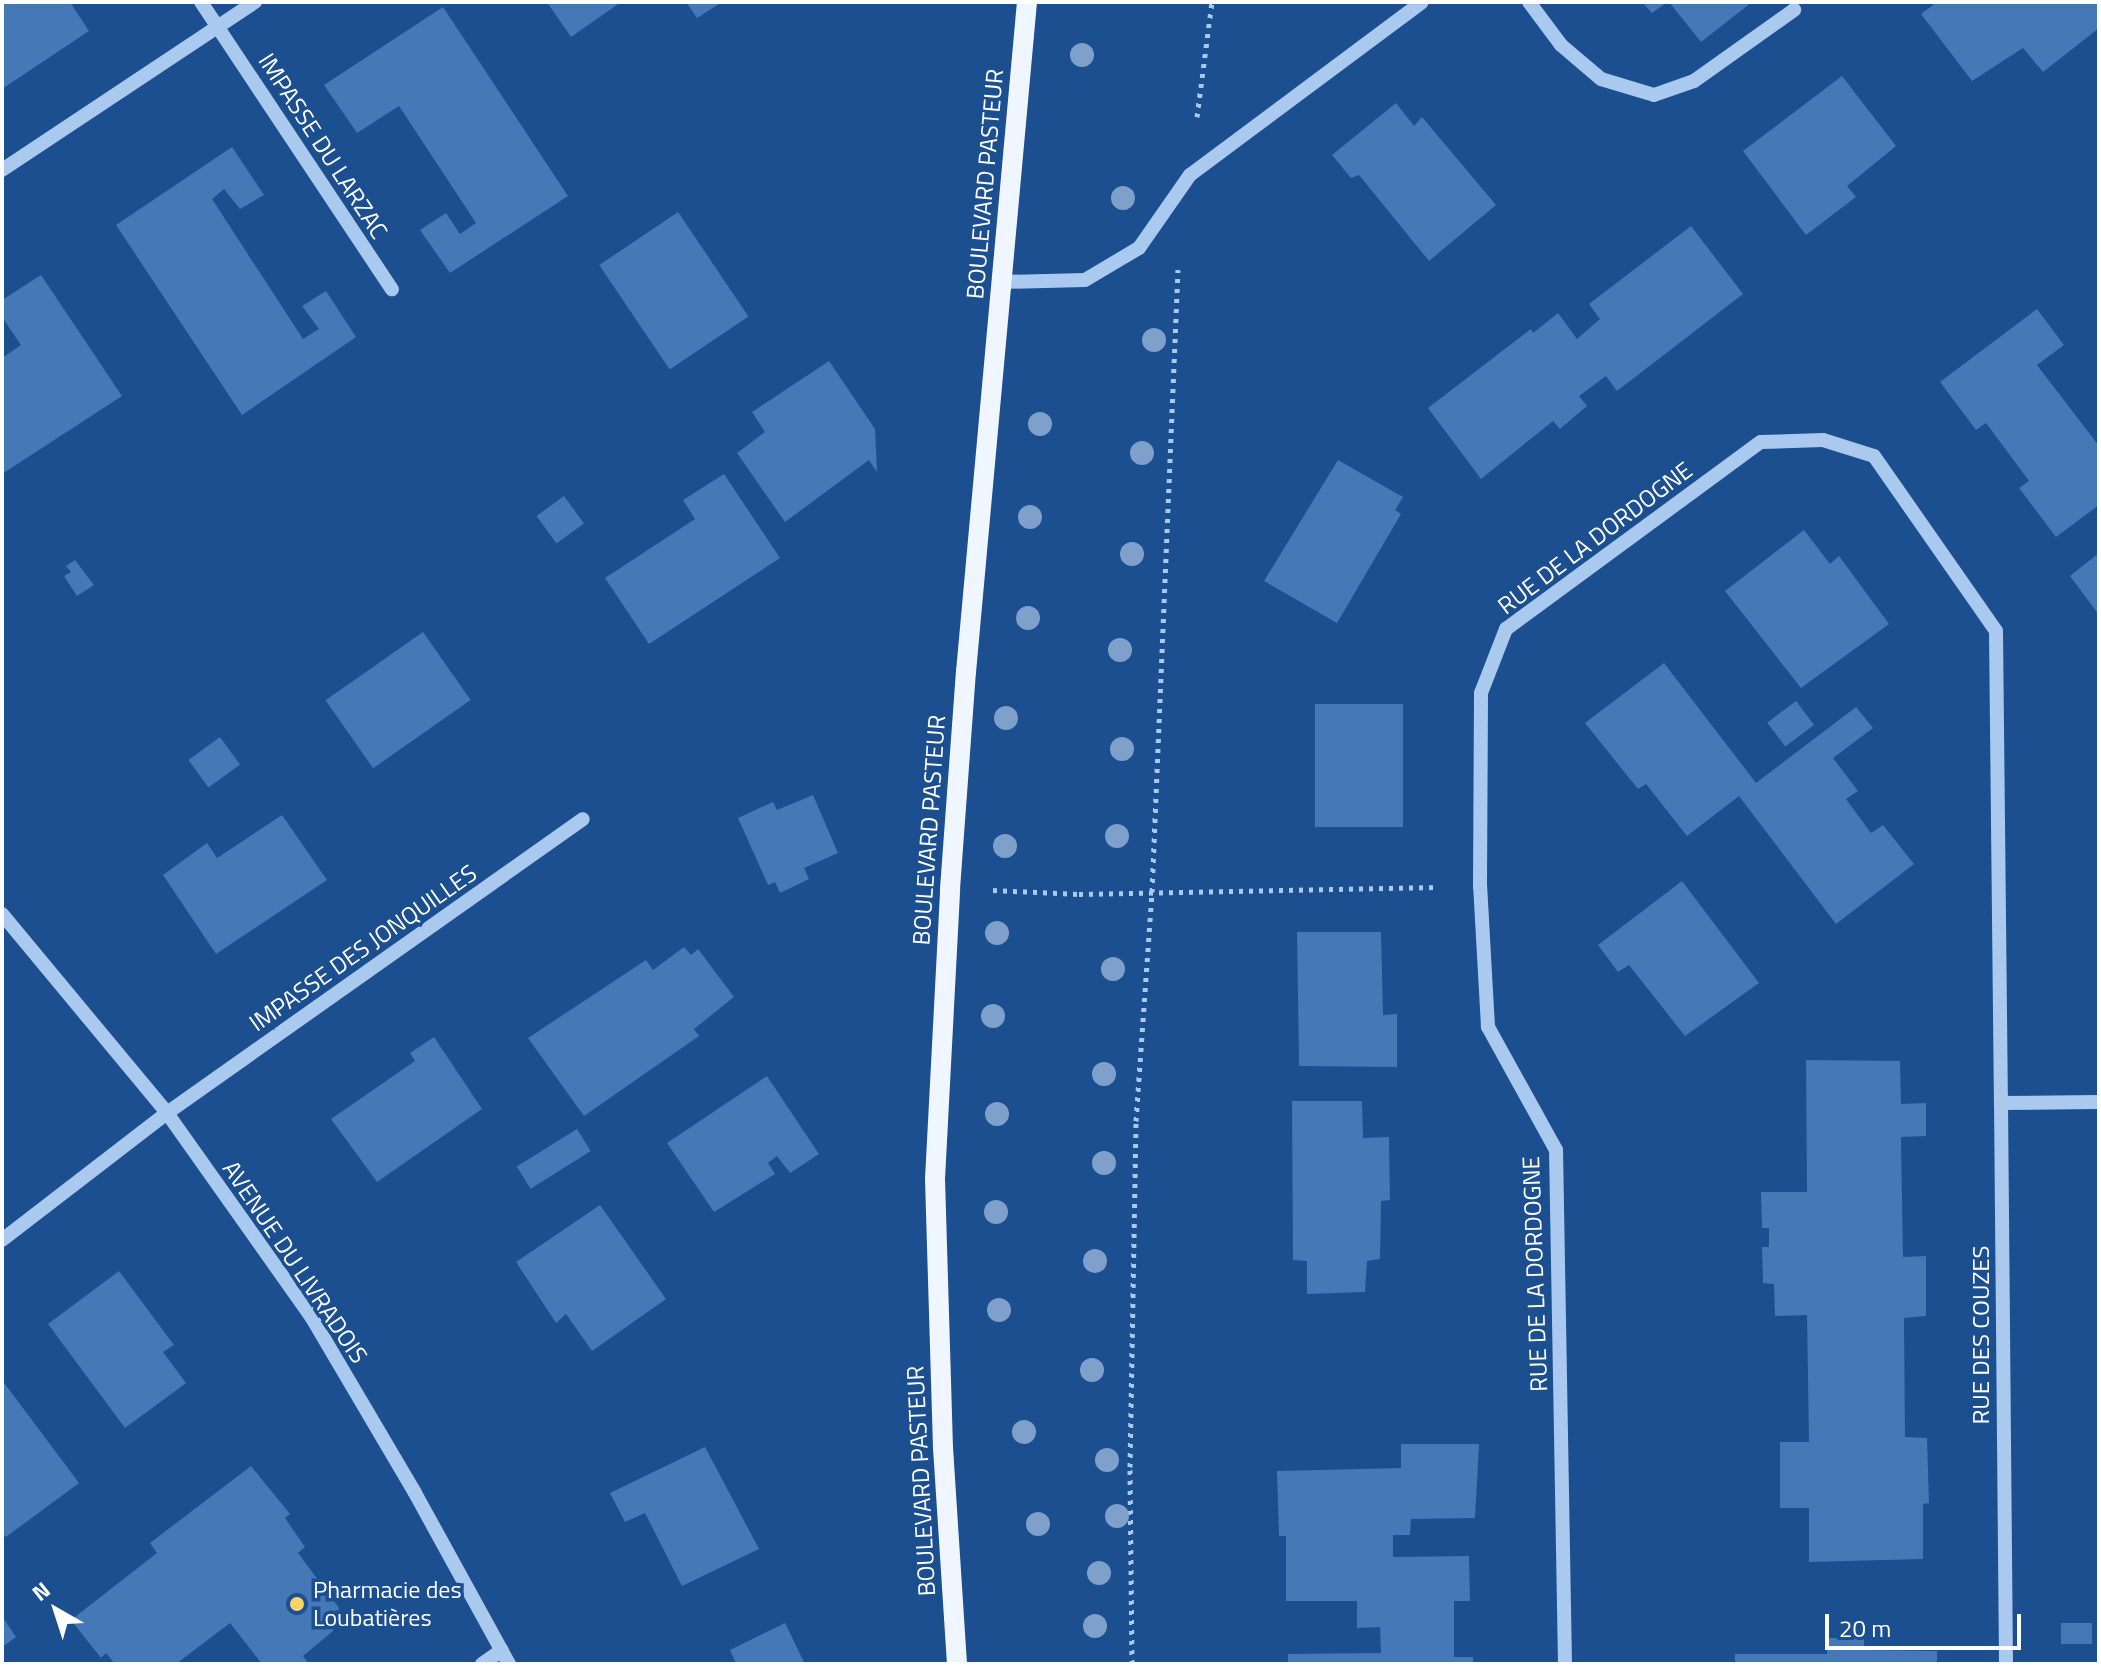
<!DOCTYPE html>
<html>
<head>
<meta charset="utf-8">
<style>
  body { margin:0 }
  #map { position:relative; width:2101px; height:1666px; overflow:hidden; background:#1b4f8f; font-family:"Titillium Web",sans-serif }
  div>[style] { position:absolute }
  .building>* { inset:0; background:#4478b7; transform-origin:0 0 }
  .path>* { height:5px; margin-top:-2.5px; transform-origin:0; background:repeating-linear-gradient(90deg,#a9c9ee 0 4px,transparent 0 10px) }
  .minor>* { height:14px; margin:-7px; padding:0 7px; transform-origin:7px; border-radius:7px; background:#a9c9ee }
  .major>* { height:20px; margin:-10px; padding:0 10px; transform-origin:10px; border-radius:10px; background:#f0f6ff }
  .trees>* { width:24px; height:24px; margin:-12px; border-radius:50%; background:#7ea0ca }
  .dots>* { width:22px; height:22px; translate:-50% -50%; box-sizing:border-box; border:4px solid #1b4f8f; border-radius:50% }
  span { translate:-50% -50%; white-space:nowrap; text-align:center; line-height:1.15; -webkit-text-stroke:7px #1b4f8f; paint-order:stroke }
  .street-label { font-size:24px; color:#fff }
  .poi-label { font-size:24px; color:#fff }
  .left { translate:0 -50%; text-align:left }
  .frame { position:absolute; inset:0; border:4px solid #fff; pointer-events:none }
  .north { position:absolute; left:16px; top:1570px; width:80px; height:80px; -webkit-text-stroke:6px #1b4f8f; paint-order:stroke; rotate:321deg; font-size:22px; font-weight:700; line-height:32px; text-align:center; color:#fff }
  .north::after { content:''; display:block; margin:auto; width:28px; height:36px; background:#fff; clip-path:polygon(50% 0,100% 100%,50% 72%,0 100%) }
  .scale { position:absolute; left:1825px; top:1614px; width:196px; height:36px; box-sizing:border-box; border:4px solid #fff; border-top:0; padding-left:10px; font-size:24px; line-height:28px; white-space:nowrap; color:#fff; -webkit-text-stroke:6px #1b4f8f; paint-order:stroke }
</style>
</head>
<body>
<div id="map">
  <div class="building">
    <div style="clip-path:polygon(2px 2px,70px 2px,89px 31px,2px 89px)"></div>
    <div style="clip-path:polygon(547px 2px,621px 2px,571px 37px)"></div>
    <div style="clip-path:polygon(686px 2px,722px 2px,697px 18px)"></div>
    <div style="clip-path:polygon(1642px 2px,1667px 2px,1652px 13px)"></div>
    <div style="clip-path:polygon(1669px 2px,1752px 2px,1701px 42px)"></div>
    <div style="clip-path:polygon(1937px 2px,2099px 2px,2099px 28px,2043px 72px,2023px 48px,1972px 81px,1921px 14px)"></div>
    <div style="clip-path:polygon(443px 7px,568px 196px,450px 273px,420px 230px,446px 213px,460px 234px,476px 223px,399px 106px,357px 133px,324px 85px)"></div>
    <div style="clip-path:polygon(1842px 76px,1896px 146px,1847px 186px,1856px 197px,1806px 235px,1743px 151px)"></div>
    <div style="clip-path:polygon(1396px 103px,1414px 126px,1422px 117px,1496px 205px,1429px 261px,1359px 175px,1351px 178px,1332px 155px)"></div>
    <div style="clip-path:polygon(232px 147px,264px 195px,240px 209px,224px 189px,212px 199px,303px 339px,319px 329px,302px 306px,326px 291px,356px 337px,242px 415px,116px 225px)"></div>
    <div style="left:678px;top:212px;width:126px;height:95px;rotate:56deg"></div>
    <div style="clip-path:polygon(1691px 226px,1743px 294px,1617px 391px,1606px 376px,1579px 396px,1587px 406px,1560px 429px,1553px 421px,1481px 479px,1428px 408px,1531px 329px,1533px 333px,1558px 313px,1577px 339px,1600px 319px,1589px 304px)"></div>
    <div style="clip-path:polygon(41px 275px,122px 396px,2px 474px,2px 358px,21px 345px,2px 317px,2px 300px)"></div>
    <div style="clip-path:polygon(2037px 309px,2064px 345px,2037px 365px,2099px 446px,2099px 505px,2056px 537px,2019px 488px,2029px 481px,1986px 423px,1976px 430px,1940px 382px)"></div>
    <div style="clip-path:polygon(829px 361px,875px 429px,877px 472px,869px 460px,785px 522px,737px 453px,765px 432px,752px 412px)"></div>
    <div style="clip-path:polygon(1338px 460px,1403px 497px,1395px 510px,1401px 514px,1337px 623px,1264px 581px)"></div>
    <div style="clip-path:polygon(724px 474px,780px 558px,649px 644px,605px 578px,695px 519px,683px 500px)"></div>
    <div style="left:564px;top:496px;width:34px;height:34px;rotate:54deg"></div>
    <div style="clip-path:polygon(1804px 530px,1830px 564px,1839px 556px,1889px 624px,1801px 688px,1725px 591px)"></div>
    <div style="clip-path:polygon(2099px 553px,2099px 615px,2070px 576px)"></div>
    <div style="clip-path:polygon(75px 560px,94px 585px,77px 596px,64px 576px,71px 572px,66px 566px)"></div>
    <div style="left:423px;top:632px;width:83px;height:119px;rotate:55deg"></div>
    <div style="clip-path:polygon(1664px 663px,1756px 783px,1856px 707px,1873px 728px,1833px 758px,1858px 791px,1846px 799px,1871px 833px,1883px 825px,1914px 864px,1836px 924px,1739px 796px,1687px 836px,1646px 784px,1638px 789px,1585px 723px)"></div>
    <div style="left:1796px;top:701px;width:30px;height:36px;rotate:53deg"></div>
    <div style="left:1315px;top:704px;width:88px;height:123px"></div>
    <div style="left:220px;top:737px;width:34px;height:39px;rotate:54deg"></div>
    <div style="clip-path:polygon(813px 795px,838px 853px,804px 868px,809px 879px,780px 893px,775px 882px,768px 885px,738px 818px,773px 802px,777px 810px)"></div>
    <div style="clip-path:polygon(282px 815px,327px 880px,216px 954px,163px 875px,207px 843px,217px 858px)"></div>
    <div style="clip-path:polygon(1682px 881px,1759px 983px,1685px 1036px,1629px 965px,1618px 972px,1598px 945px)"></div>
    <div style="clip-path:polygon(1297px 932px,1381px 932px,1383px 1015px,1397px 1014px,1397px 1067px,1299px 1066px)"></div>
    <div style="clip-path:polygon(684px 947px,691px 955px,698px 949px,734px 997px,694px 1029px,699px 1036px,584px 1116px,528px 1038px,646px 960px,653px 970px)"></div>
    <div style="clip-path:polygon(434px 1037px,482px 1109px,377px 1182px,331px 1119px,415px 1061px,410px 1053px)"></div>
    <div style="clip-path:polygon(1806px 1060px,1900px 1061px,1901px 1104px,1926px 1103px,1926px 1136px,1901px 1137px,1903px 1257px,1926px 1256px,1926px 1316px,1904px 1318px,1905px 1437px,1927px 1438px,1929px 1503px,1923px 1504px,1923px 1559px,1809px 1562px,1809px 1508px,1780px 1508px,1780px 1442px,1809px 1442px,1807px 1315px,1775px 1316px,1774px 1284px,1763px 1283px,1762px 1247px,1769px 1247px,1769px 1228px,1762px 1228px,1761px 1192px,1807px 1192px)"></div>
    <div style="clip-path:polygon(767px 1076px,819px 1154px,790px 1173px,777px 1156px,768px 1163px,775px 1174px,714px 1212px,667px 1143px)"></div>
    <div style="clip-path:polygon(1292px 1101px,1362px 1101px,1363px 1138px,1389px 1137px,1390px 1200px,1381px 1201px,1380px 1259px,1367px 1261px,1365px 1292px,1307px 1294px,1307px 1261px,1293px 1260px)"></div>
    <div style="left:577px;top:1129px;width:26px;height:71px;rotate:58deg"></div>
    <div style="clip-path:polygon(600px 1205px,666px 1299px,592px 1351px,566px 1314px,556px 1323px,516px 1262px)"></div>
    <div style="clip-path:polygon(119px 1271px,174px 1345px,163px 1352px,186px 1383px,125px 1428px,48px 1324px)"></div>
    <div style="clip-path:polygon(2px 1380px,79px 1483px,6px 1537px,2px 1532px)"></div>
    <div style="clip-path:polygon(1401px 1444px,1479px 1444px,1475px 1518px,1411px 1519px,1410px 1535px,1393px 1535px,1393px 1557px,1469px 1556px,1470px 1601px,1454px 1601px,1454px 1657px,1473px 1657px,1473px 1664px,1288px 1664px,1288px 1654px,1381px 1653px,1380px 1627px,1357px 1628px,1357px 1601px,1286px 1601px,1286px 1536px,1279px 1536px,1277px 1471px,1401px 1468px)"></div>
    <div style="clip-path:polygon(705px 1447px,759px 1549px,682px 1586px,645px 1513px,625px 1522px,610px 1493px)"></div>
    <div style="clip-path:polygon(251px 1466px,290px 1514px,285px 1518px,305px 1547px,298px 1553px,339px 1608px,333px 1631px,303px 1656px,309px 1664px,262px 1664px,230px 1623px,176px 1664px,115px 1664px,106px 1653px,101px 1658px,71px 1620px,157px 1553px,150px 1543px)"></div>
    <div style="clip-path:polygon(2px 1616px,16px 1637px,2px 1647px)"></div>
    <div style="clip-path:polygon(785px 1623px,805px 1664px,736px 1664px,730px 1650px)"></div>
    <div style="left:2092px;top:1623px;width:21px;height:31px;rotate:90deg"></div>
    <div style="clip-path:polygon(1827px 1638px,1864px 1638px,1864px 1650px,1937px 1651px,1937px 1664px,1735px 1664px,1735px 1654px,1827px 1654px)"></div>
  </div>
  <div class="path">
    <div style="left:1197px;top:117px;width:116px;rotate:-82.6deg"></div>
    <div style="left:993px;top:890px;width:86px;rotate:2.7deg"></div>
    <div style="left:1079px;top:894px;width:360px;rotate:-1.1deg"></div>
    <div style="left:1132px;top:1664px;width:197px;rotate:-90.6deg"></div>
    <div style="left:1130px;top:1467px;width:346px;rotate:-89deg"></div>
    <div style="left:1136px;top:1121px;width:230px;rotate:-86deg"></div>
    <div style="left:1152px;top:892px;width:623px;rotate:-87.61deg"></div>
  </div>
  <div class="minor">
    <div style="left:201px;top:2px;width:345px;rotate:56.4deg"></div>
    <div style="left:1529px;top:2px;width:54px;rotate:53.3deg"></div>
    <div style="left:1561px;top:45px;width:52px;rotate:40.4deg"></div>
    <div style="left:1601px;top:79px;width:55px;rotate:16.8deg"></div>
    <div style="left:1654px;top:95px;width:42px;rotate:-19.3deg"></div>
    <div style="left:1694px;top:81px;width:123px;rotate:-35.4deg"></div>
    <div style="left:2px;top:170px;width:304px;rotate:-33.6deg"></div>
    <div style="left:1002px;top:282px;width:83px;rotate:-1.4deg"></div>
    <div style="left:1085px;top:280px;width:63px;rotate:-30.7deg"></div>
    <div style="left:1139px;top:248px;width:89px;rotate:-55.1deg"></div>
    <div style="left:1190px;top:175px;width:289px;rotate:-36.7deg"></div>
    <div style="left:2px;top:914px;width:259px;rotate:50.3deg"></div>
    <div style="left:167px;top:1113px;width:251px;rotate:54.7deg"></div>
    <div style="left:312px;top:1318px;width:203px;rotate:59.5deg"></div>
    <div style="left:415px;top:1493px;width:195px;rotate:61.2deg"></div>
    <div style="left:2px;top:1240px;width:208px;rotate:-37.6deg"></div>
    <div style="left:167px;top:1113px;width:509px;rotate:-35.25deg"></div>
    <div style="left:482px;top:1664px;width:24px;rotate:-35deg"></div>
    <div style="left:1565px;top:1664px;width:514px;rotate:-91deg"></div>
    <div style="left:1556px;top:1150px;width:141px;rotate:-118.9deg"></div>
    <div style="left:1488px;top:1027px;width:141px;rotate:-93.2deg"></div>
    <div style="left:1480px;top:886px;width:193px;rotate:-89.7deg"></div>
    <div style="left:1481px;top:693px;width:69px;rotate:-68.7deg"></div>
    <div style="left:1506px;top:629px;width:316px;rotate:-36.3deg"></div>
    <div style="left:1761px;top:442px;width:62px;rotate:-1.8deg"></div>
    <div style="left:1823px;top:440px;width:53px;rotate:17.4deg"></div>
    <div style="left:1874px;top:456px;width:213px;rotate:55.1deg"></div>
    <div style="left:1996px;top:631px;width:472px;rotate:89.4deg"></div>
    <div style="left:2006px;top:1664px;width:561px;rotate:-90.51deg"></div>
    <div style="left:2001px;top:1103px;width:98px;rotate:-0.6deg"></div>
  </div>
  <div class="major">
    <div style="left:957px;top:1664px;width:216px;rotate:-93.7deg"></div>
    <div style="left:943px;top:1448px;width:269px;rotate:-91.7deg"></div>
    <div style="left:935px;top:1179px;width:290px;rotate:-87deg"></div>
    <div style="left:950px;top:889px;width:218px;rotate:-85.8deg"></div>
    <div style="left:966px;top:672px;width:673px;rotate:-84.8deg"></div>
  </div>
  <div class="trees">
    <div style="left:1082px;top:55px"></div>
    <div style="left:1123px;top:198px"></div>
    <div style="left:1154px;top:340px"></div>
    <div style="left:1040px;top:424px"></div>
    <div style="left:1142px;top:453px"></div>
    <div style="left:1030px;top:517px"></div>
    <div style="left:1132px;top:554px"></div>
    <div style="left:1028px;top:618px"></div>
    <div style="left:1120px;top:650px"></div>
    <div style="left:1006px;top:718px"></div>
    <div style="left:1122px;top:749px"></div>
    <div style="left:1117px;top:836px"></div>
    <div style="left:1005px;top:846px"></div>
    <div style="left:997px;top:933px"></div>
    <div style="left:1113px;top:969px"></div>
    <div style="left:993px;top:1016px"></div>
    <div style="left:1104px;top:1074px"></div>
    <div style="left:997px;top:1114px"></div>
    <div style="left:1104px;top:1163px"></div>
    <div style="left:996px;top:1212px"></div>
    <div style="left:1095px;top:1261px"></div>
    <div style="left:999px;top:1310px"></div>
    <div style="left:1092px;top:1370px"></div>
    <div style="left:1024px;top:1432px"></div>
    <div style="left:1107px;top:1460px"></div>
    <div style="left:1117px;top:1516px"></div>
    <div style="left:1038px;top:1524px"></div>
    <div style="left:1099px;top:1573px"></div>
    <div style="left:1095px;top:1626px"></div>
  </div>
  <div class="dots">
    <div style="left:297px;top:1604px;background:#ffd166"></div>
  </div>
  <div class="street-label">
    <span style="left:323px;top:146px;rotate:57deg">IMPASSE DU LARZAC</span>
    <span style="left:985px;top:184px;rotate:-85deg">BOULEVARD PASTEUR</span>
    <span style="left:1595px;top:538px;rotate:-37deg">RUE DE LA DORDOGNE</span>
    <span style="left:929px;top:830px;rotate:-86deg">BOULEVARD PASTEUR</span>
    <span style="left:363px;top:948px;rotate:-35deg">IMPASSE DES JONQUILLES</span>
    <span style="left:295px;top:1262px;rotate:56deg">AVENUE DU LIVRADOIS</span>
    <span style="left:1535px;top:1274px;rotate:-92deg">RUE DE LA DORDOGNE</span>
    <span style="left:1981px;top:1335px;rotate:-90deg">RUE DES COUZES</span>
    <span style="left:921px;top:1481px;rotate:-93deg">BOULEVARD PASTEUR</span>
  </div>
  <div class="poi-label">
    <span class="left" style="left:313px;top:1604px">Pharmacie des<br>Loubatières</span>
  </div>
  <div class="frame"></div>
  <div class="north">N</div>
  <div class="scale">20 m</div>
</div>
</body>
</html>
